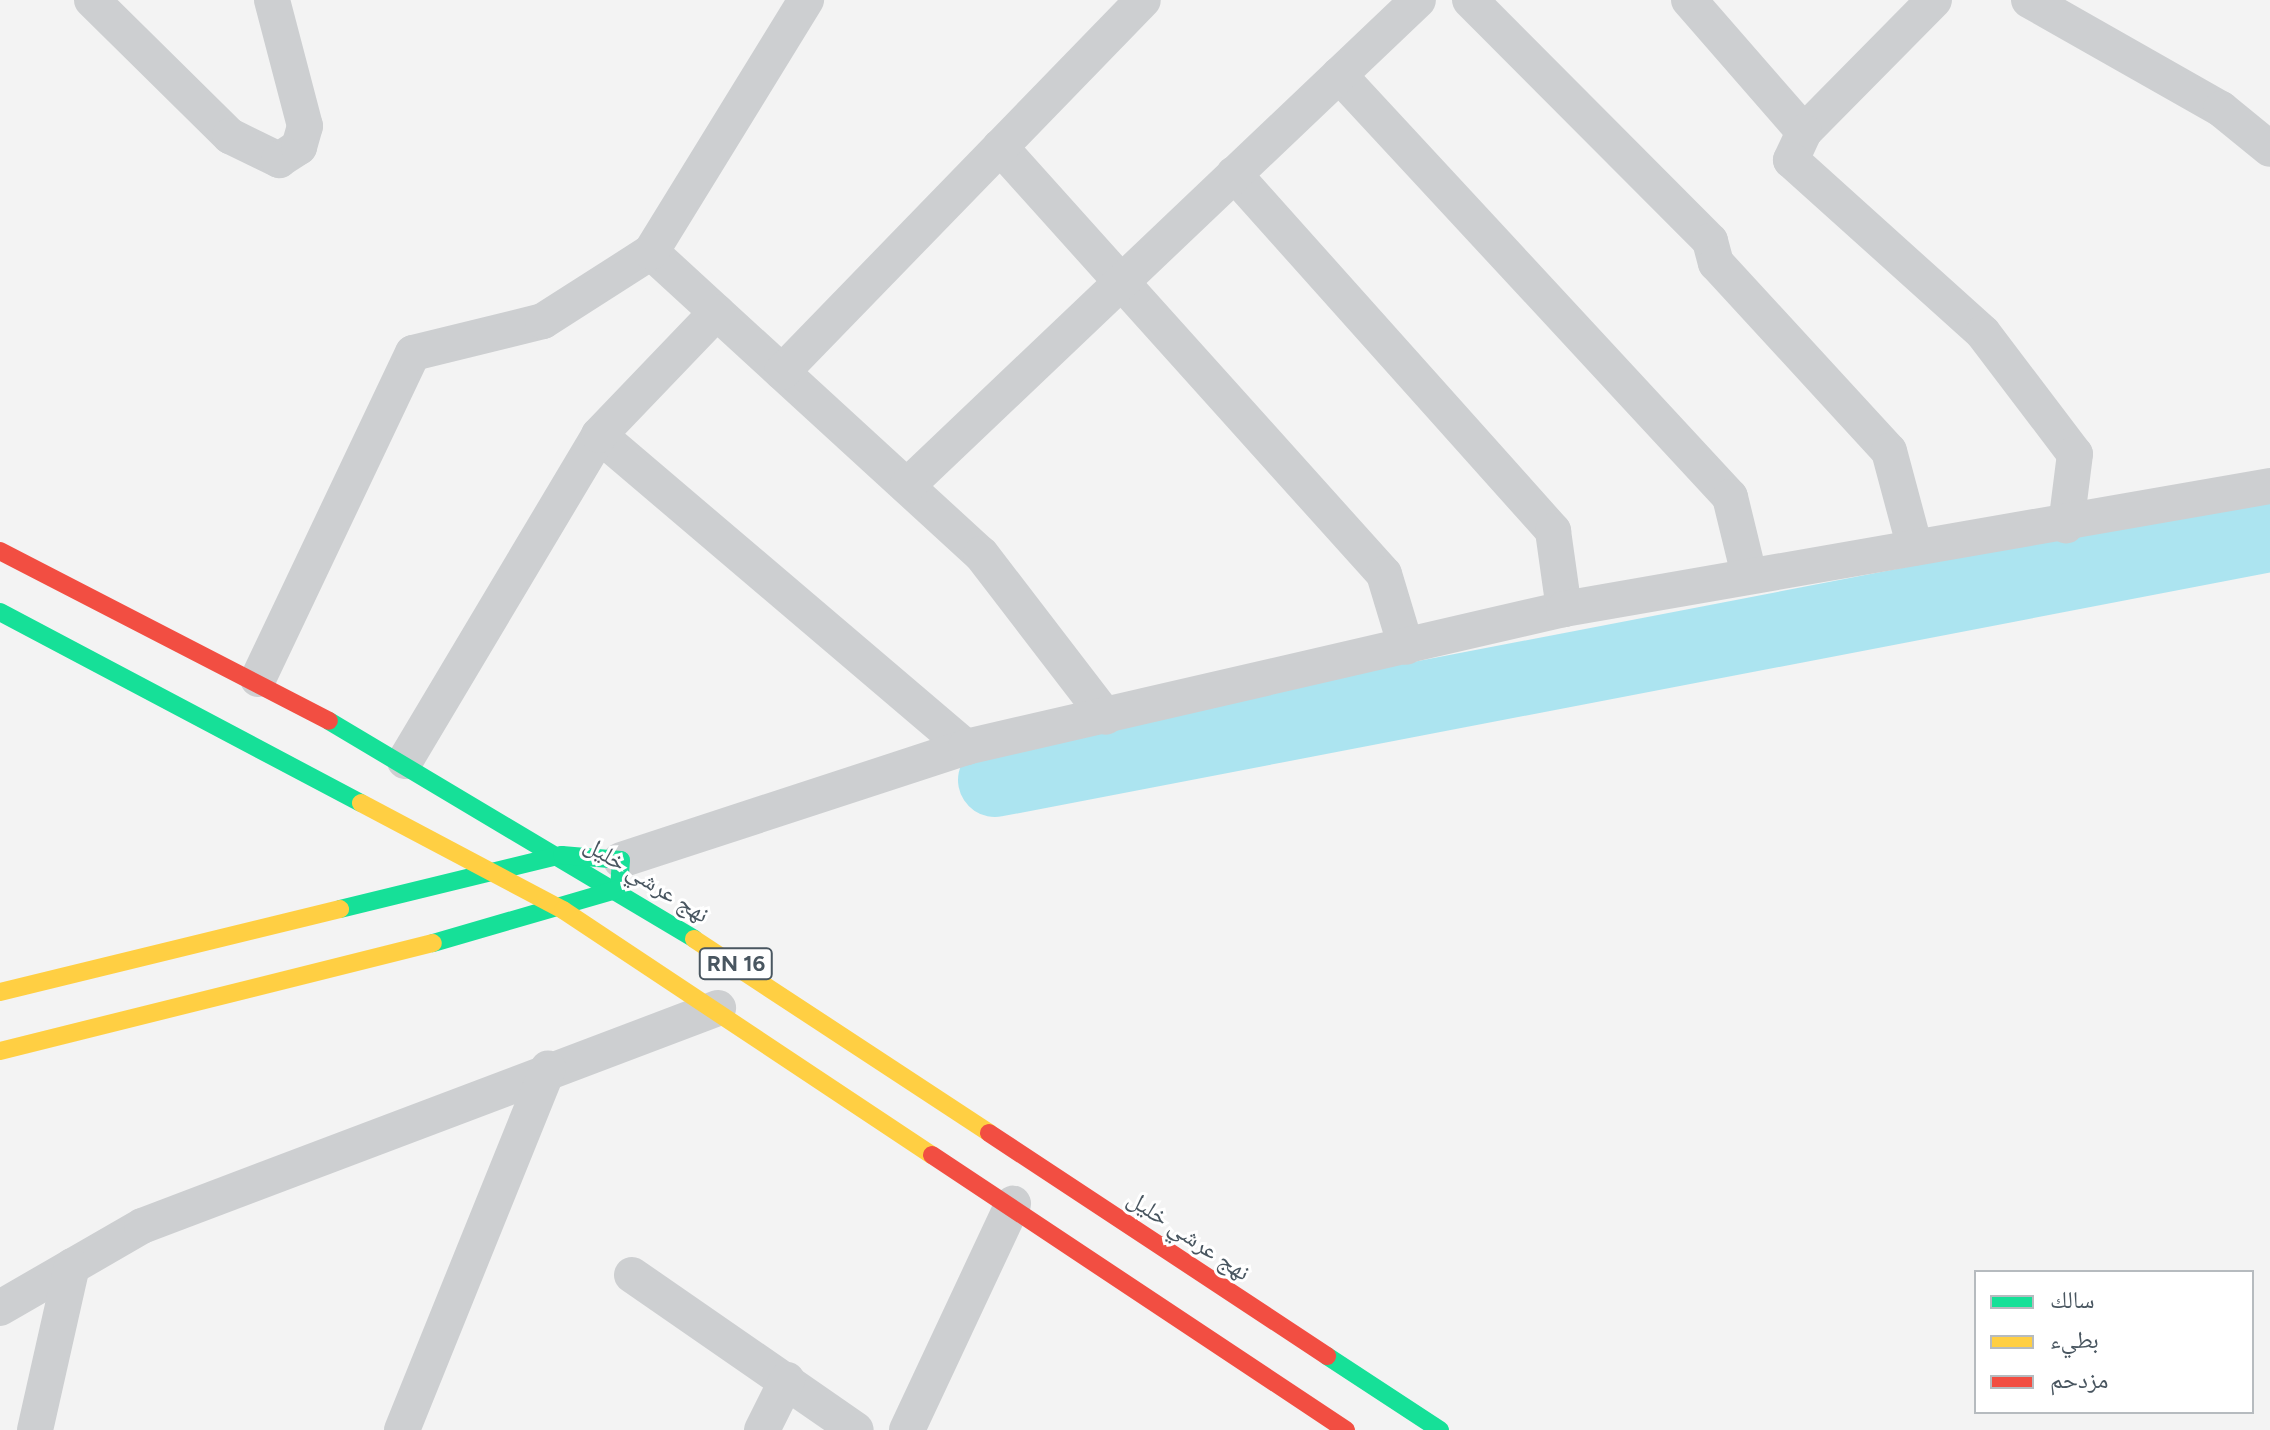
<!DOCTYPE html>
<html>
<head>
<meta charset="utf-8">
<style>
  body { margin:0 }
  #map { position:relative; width:2270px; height:1430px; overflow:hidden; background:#f3f3f3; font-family:Figtree,"Noto Naskh Arabic",sans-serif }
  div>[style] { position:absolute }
  .river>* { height:74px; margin:-37px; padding:0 37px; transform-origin:37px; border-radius:37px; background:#ace4f0 }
  .street>* { height:36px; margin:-18px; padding:0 18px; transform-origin:18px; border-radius:18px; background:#cdcfd1 }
  .fast>* { height:18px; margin:-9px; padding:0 9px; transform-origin:9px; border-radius:9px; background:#16e098 }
  .slow>* { height:18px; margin:-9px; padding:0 9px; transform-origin:9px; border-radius:9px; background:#ffcf43 }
  .jam>* { height:18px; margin:-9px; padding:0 9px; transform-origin:9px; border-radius:9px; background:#f24e42 }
  span { translate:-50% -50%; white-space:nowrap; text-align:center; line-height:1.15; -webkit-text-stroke:6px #fff; paint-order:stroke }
  .shield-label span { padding:2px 6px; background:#fff; border:2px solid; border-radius:6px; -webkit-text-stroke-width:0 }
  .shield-label { font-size:22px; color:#495660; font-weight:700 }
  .street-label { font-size:24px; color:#495660 }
  .legend { position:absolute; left:1974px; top:1270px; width:280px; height:144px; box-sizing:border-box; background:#fff; border:2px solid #b6bbbf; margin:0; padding:10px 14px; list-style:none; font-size:24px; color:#495660 }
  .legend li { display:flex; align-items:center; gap:16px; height:40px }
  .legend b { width:40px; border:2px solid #b6bbbf }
</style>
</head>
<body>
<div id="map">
  <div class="river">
    <div style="left:995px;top:780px;width:1298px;rotate:-10.88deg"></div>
  </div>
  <div class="street">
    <div style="left:92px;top:0;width:194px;rotate:44.6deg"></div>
    <div style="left:230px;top:136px;width:55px;rotate:26.1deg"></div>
    <div style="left:279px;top:160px;width:24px;rotate:-33deg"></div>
    <div style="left:299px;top:147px;width:22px;rotate:-74deg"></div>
    <div style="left:305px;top:126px;width:130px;rotate:-104.7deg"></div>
    <div style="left:1470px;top:0;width:340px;rotate:45.1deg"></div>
    <div style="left:1710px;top:241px;width:23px;rotate:75deg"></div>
    <div style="left:1716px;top:263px;width:255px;rotate:47.4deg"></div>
    <div style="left:1889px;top:451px;width:100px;rotate:75deg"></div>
    <div style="left:1689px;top:0;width:175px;rotate:48.9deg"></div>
    <div style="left:1934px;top:0;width:185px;rotate:134.6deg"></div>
    <div style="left:1804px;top:132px;width:31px;rotate:115deg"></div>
    <div style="left:1791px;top:160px;width:258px;rotate:42deg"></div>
    <div style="left:1983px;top:333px;width:152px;rotate:52.8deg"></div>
    <div style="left:2075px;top:454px;width:72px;rotate:97.2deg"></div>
    <div style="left:2029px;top:0;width:221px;rotate:29.6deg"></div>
    <div style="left:2221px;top:109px;width:63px;rotate:39.2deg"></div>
    <div style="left:1339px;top:75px;width:575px;rotate:47.18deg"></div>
    <div style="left:1730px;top:497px;width:80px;rotate:76.3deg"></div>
    <div style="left:1000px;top:147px;width:574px;rotate:48.04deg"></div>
    <div style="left:1384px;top:574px;width:76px;rotate:73.2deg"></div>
    <div style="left:1234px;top:174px;width:479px;rotate:48.2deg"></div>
    <div style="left:1553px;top:531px;width:79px;rotate:82deg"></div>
    <div style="left:651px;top:252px;width:447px;rotate:42.5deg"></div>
    <div style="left:981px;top:554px;width:205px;rotate:52.5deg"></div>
    <div style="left:782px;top:372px;width:518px;rotate:-45.86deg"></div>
    <div style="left:599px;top:435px;width:482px;rotate:40.4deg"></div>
    <div style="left:907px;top:486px;width:705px;rotate:-43.56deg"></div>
    <div style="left:258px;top:679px;width:361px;rotate:-64.6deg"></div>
    <div style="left:413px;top:353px;width:134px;rotate:-13.8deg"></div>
    <div style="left:543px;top:321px;width:128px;rotate:-32.6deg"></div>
    <div style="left:651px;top:252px;width:296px;rotate:-58.4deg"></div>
    <div style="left:405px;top:761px;width:379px;rotate:-59.2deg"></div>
    <div style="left:599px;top:435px;width:170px;rotate:-46.2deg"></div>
    <div style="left:621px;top:860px;width:363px;rotate:-18.1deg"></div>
    <div style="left:966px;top:747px;width:614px;rotate:-12.99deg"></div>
    <div style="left:1564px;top:609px;width:717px;rotate:-9.88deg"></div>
    <div style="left:632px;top:1275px;width:272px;rotate:34.7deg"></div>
    <div style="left:0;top:1308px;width:164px;rotate:-30deg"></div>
    <div style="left:142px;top:1226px;width:616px;rotate:-20.73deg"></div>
    <div style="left:35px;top:1430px;width:168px;rotate:-77.3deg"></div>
    <div style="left:402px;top:1430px;width:390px;rotate:-68deg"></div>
    <div style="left:762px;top:1430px;width:56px;rotate:-63.4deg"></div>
    <div style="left:907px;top:1430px;width:250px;rotate:-64.9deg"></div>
  </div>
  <div class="fast">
    <div style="left:0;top:612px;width:408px;rotate:27.9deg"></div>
    <div style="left:329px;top:721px;width:425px;rotate:30.8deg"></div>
    <div style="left:340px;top:909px;width:228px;rotate:-13.7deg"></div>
    <div style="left:562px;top:855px;width:59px;rotate:4.8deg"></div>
    <div style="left:621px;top:860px;width:29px;rotate:94deg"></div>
    <div style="left:619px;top:889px;width:194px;rotate:163.8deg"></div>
    <div style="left:1327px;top:1356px;width:135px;rotate:33.2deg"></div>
  </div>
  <div class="slow">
    <div style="left:361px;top:803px;width:229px;rotate:27.9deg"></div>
    <div style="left:563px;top:910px;width:443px;rotate:33.6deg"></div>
    <div style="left:694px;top:939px;width:353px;rotate:33.3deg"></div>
    <div style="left:0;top:992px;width:350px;rotate:-13.7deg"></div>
    <div style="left:0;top:1051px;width:446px;rotate:-14deg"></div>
  </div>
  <div class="jam">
    <div style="left:0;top:551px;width:370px;rotate:27.3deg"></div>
    <div style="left:989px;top:1133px;width:405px;rotate:33.4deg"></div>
    <div style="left:932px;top:1155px;width:497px;rotate:33.6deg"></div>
  </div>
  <div class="shield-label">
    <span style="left:736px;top:964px">RN 16</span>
  </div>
  <div class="street-label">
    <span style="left:647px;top:879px;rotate:32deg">نهج عرشي خليل</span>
    <span style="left:1189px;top:1235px;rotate:34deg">نهج عرشي خليل</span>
  </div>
  <ul class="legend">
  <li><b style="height:10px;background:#16e098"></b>سالك</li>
  <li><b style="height:10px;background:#ffcf43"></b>بطيء</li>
  <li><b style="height:10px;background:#f24e42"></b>مزدحم</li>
  </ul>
</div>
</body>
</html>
